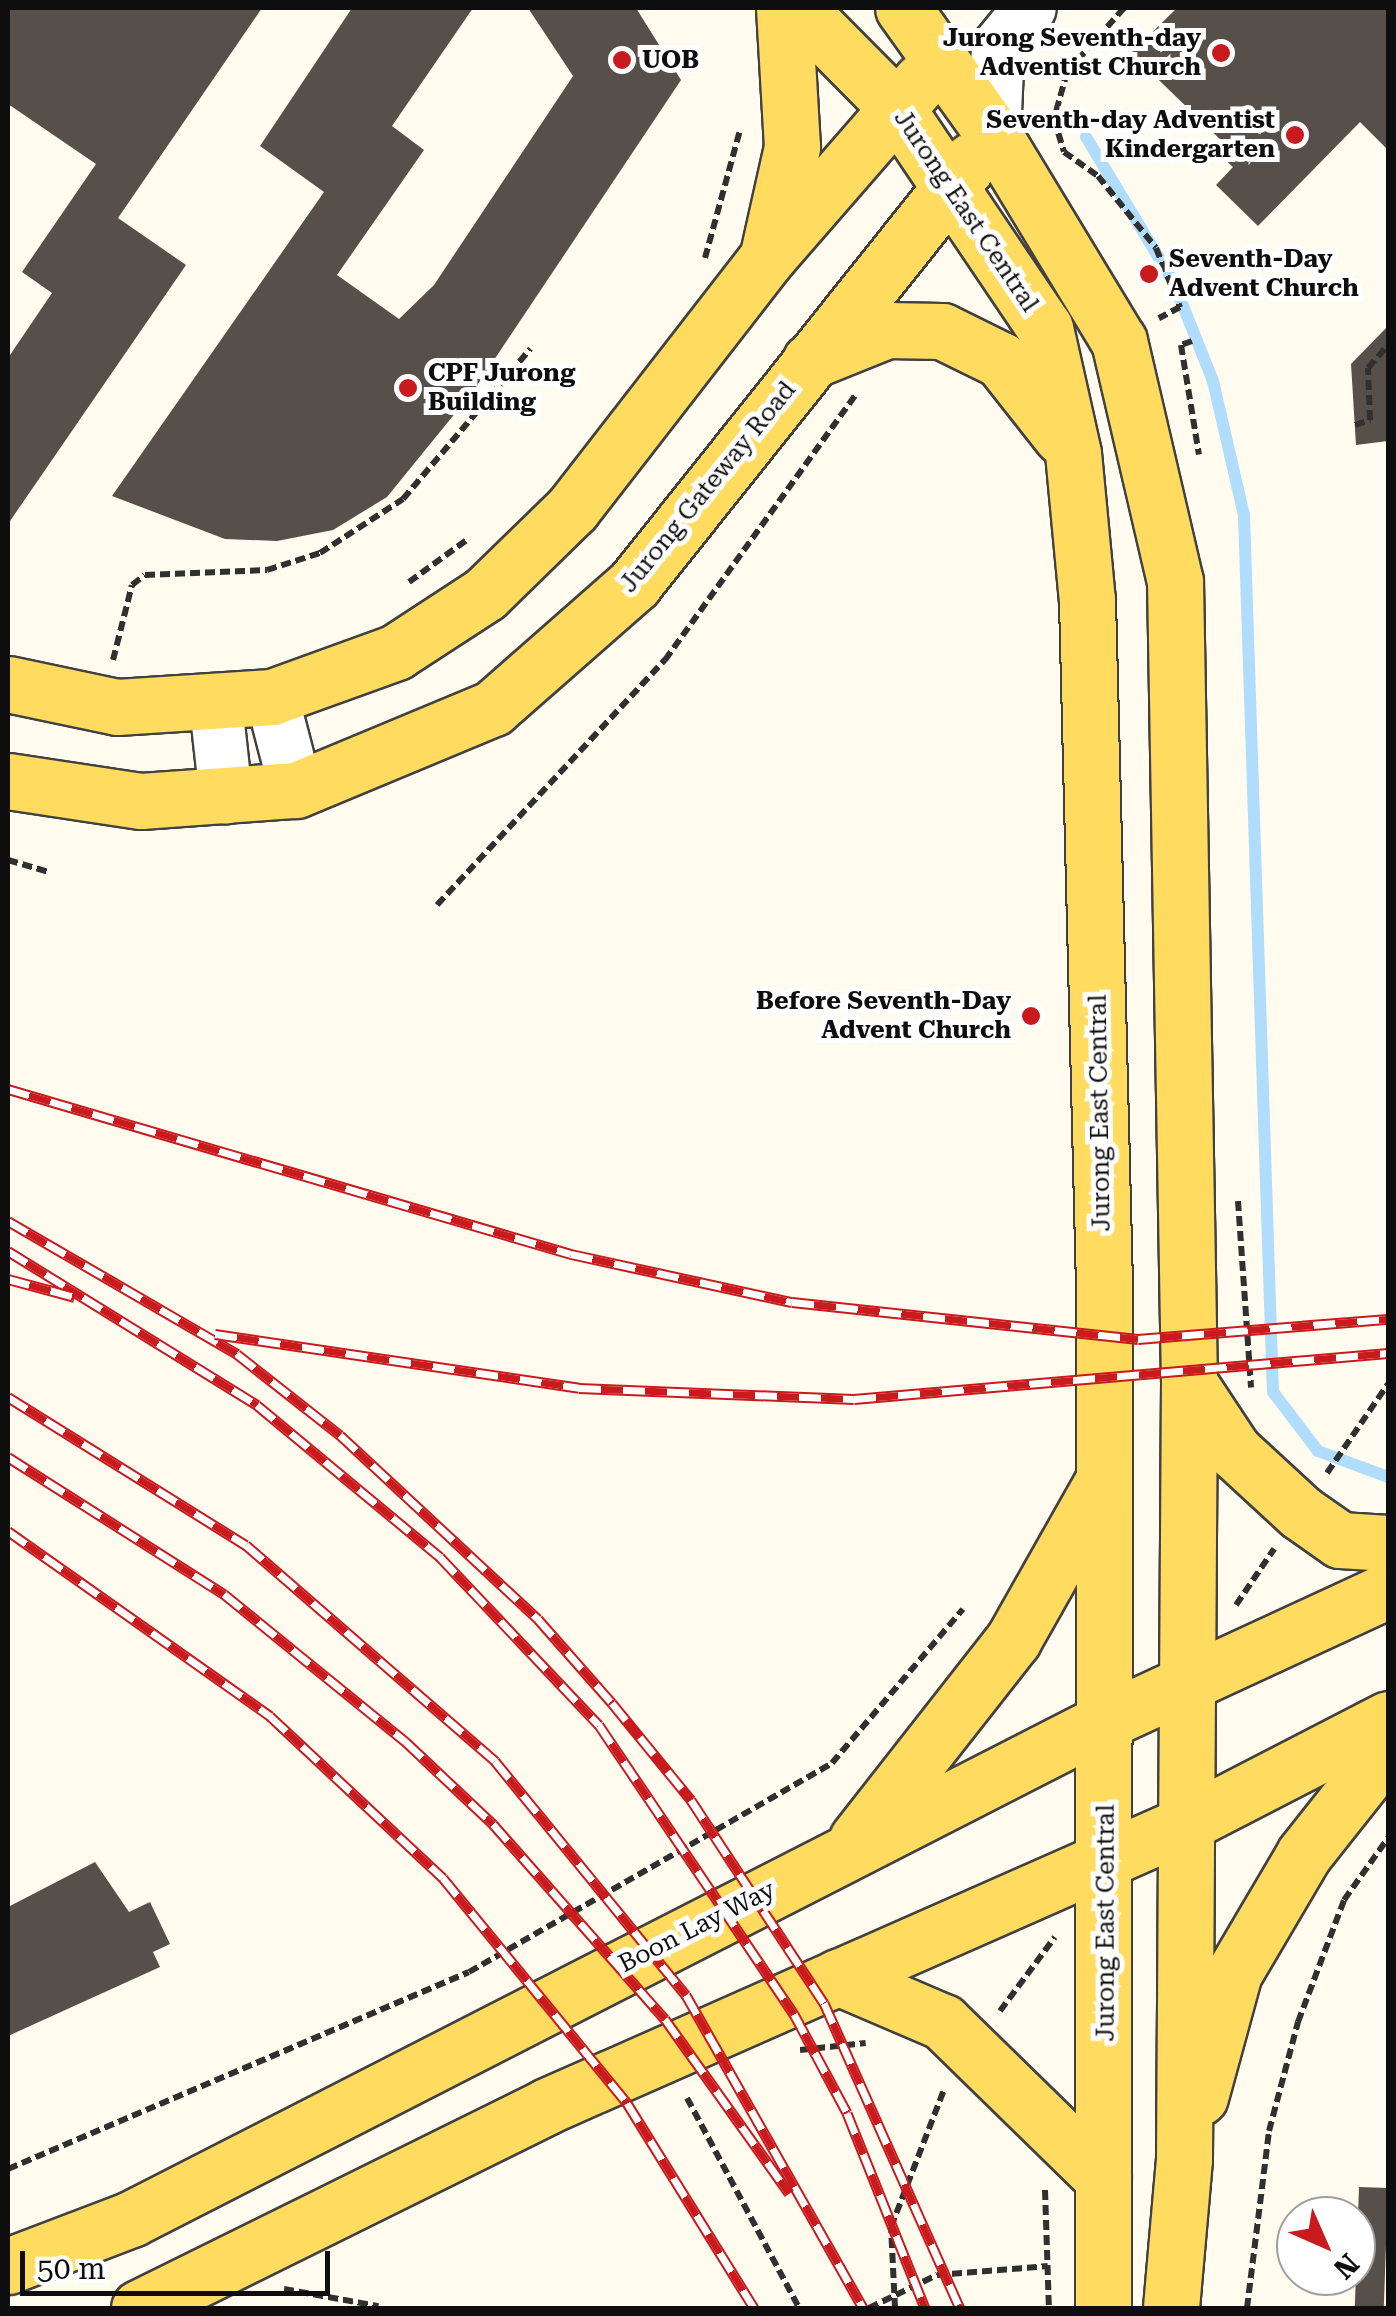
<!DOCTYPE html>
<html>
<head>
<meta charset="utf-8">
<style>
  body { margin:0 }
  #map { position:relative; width:1396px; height:2316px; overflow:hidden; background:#fffcef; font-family:"Roboto Serif",serif }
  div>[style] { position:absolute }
  .stream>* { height:12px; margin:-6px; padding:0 6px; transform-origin:6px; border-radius:6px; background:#afddfb }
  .building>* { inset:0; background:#574f49; transform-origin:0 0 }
  .path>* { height:6px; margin-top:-3px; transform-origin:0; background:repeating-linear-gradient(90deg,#303030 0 10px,transparent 0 15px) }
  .roads { filter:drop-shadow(2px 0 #414141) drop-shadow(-2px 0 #414141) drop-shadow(0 2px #414141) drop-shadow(0 -2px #414141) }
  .minor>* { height:52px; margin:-26px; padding:0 26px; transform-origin:26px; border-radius:26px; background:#fff }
  .major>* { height:55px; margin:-27.5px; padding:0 27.5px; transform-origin:27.5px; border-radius:27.5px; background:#ffdc5f }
  .rail>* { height:11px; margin-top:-5.5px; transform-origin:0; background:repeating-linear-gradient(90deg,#fff 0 22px,#c91a1e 0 44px); box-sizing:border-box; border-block:2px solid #c91a1e }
  .dots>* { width:28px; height:28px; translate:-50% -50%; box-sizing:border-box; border:5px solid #fff; border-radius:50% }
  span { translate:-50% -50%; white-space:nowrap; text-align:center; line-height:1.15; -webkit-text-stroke:10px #fff; paint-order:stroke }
  .poi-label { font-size:25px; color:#0e0e0e; font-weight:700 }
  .right { translate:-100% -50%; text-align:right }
  .left { translate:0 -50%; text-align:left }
  .street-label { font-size:25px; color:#0e0e0e }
  .frame { position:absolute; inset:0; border:10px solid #0e0e0e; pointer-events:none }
  .north { position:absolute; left:1276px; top:2196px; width:100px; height:100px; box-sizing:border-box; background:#fff; border:2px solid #9f9f9f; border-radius:50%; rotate:135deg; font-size:28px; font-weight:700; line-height:40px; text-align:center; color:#0e0e0e }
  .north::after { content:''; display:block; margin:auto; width:35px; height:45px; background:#c91a1e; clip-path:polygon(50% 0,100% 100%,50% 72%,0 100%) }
  .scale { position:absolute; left:20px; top:2251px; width:310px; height:45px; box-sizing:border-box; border:5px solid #0e0e0e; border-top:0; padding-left:12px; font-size:30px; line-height:35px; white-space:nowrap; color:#0e0e0e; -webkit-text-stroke:8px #fff; paint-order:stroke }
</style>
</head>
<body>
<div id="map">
  <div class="stream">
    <div style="left:1086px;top:137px;width:168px;rotate:58.9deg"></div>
    <div style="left:1173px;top:281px;width:108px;rotate:68.2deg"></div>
    <div style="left:1213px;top:381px;width:138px;rotate:77deg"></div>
    <div style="left:1244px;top:515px;width:877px;rotate:88.11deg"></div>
    <div style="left:1273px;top:1392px;width:74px;rotate:52.7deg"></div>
    <div style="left:1318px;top:1451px;width:75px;rotate:20.4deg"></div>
  </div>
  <div class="building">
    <div style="clip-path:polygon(8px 8px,262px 8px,118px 218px,186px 265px,8px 524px,8px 358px,52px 293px,22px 272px,96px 164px,8px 104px)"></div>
    <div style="clip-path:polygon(352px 8px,473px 8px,392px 126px,424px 150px,337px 275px,399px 319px,434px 285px,573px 76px,528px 8px,636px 8px,681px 80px,474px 390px,387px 497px,333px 530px,277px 541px,225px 539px,112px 496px,324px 192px,260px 146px)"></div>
    <div style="clip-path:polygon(1177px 8px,1388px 8px,1388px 150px,1360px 122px,1258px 226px,1216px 185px,1233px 167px,1222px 157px,1230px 149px,1131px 53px)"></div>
    <div style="clip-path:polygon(1388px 326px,1388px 441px,1356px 445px,1351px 364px)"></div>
    <div style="clip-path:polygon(95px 1862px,129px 1912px,150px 1902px,170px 1944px,153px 1952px,160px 1967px,8px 2036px,8px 1907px)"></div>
    <div style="left:1359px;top:2187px;width:29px;height:119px;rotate:2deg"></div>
  </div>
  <div class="path">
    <div style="left:1124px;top:8px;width:86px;rotate:131.7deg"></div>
    <div style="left:1067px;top:72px;width:49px;rotate:105.5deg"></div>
    <div style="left:1054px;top:119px;width:34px;rotate:73deg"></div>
    <div style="left:1064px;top:152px;width:42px;rotate:35.2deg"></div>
    <div style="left:1098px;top:176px;width:92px;rotate:51.1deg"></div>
    <div style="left:1156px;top:248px;width:64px;rotate:67.9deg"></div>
    <div style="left:1180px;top:307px;width:24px;rotate:152deg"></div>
    <div style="left:705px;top:258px;width:133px;rotate:-74.7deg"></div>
    <div style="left:1192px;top:341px;width:12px;rotate:160deg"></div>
    <div style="left:1181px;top:345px;width:111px;rotate:80.7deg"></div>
    <div style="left:1355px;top:425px;width:16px;rotate:-18deg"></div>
    <div style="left:1370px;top:420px;width:52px;rotate:-92.2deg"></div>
    <div style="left:1368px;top:368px;width:30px;rotate:-49deg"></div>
    <div style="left:409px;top:582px;width:73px;rotate:-36.1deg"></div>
    <div style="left:113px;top:660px;width:77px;rotate:-75.8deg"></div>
    <div style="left:132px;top:585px;width:16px;rotate:-38deg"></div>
    <div style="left:145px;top:575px;width:122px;rotate:-2.3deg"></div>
    <div style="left:267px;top:570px;width:56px;rotate:-17.8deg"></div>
    <div style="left:320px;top:553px;width:99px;rotate:-33deg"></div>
    <div style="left:403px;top:499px;width:197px;rotate:-49.7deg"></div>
    <div style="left:8px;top:860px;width:43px;rotate:16.3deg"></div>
    <div style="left:437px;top:905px;width:335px;rotate:-47.1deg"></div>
    <div style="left:665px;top:660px;width:327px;rotate:-54.3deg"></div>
    <div style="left:1238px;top:1201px;width:187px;rotate:86deg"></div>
    <div style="left:1327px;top:1473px;width:108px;rotate:-55.6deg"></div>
    <div style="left:1236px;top:1605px;width:68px;rotate:-55.8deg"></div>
    <div style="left:1000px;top:2011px;width:92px;rotate:-53.4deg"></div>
    <div style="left:800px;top:2050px;width:66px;rotate:-6.1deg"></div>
    <div style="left:687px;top:2098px;width:238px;rotate:61.9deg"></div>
    <div style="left:8px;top:2169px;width:501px;rotate:-23.14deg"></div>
    <div style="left:469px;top:1972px;width:419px;rotate:-29.9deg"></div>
    <div style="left:832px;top:1763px;width:202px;rotate:-49.6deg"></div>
    <div style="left:1045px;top:2190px;width:118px;rotate:88.1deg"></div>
    <div style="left:284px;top:2289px;width:96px;rotate:10.3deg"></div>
    <div style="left:869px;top:2308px;width:76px;rotate:-25.9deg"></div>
    <div style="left:937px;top:2275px;width:111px;rotate:-4.6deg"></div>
    <div style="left:895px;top:2308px;width:81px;rotate:-92.8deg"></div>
    <div style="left:891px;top:2227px;width:147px;rotate:-68.9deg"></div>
    <div style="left:1247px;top:2308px;width:178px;rotate:-82.9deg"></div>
    <div style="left:1269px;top:2131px;width:113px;rotate:-75.1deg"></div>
    <div style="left:1298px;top:2022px;width:130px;rotate:-69.3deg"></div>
    <div style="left:1344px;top:1900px;width:76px;rotate:-54.6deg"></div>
  </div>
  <div class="roads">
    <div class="minor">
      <div style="left:994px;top:135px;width:88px;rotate:-87.4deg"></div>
      <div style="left:998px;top:47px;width:50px;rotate:-50.6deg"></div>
      <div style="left:272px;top:697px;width:96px;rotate:75.5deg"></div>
      <div style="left:216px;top:706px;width:92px;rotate:83.7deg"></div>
    </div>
    <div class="major">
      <div style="left:798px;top:8px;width:138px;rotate:45.3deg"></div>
      <div style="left:895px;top:106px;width:268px;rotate:56deg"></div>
      <div style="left:1045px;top:328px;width:128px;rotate:77.4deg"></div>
      <div style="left:1073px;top:453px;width:148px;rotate:84.6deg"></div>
      <div style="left:1087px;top:600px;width:688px;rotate:88.58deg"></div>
      <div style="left:1104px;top:1288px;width:1020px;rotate:90.06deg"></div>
      <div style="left:903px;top:8px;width:156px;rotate:54.4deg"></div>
      <div style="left:994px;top:135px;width:241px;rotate:58.8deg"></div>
      <div style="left:1119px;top:341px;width:246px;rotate:76.9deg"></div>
      <div style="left:1175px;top:581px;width:802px;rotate:89deg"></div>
      <div style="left:1189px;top:1383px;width:776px;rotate:90.37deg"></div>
      <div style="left:1184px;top:2159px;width:150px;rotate:95deg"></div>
      <div style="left:769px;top:250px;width:106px;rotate:-77.4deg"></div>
      <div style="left:792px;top:147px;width:139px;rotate:-93.3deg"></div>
      <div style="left:810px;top:361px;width:83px;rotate:-21.9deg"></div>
      <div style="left:887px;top:330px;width:55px;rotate:1deg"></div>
      <div style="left:942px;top:331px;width:66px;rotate:26.2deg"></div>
      <div style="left:1001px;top:360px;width:97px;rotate:51.7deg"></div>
      <div style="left:8px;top:684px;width:111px;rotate:11.9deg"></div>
      <div style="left:117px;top:707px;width:155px;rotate:-3.7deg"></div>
      <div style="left:272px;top:697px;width:132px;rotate:-19.9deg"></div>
      <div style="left:396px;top:652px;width:106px;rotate:-33.1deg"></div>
      <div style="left:485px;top:594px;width:123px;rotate:-44.3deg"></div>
      <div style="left:573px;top:508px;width:316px;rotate:-52.2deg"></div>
      <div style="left:767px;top:258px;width:235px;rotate:-49deg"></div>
      <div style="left:8px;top:781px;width:134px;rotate:8.6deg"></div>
      <div style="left:141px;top:801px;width:155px;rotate:-4.1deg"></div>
      <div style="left:296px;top:790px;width:213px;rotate:-22.6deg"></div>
      <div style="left:493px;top:708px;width:188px;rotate:-41.3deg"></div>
      <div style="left:634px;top:584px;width:542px;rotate:-51.44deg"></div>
      <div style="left:1189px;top:1383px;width:82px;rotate:56.5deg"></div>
      <div style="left:1234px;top:1451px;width:90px;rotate:42.7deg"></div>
      <div style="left:1300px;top:1512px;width:49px;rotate:35deg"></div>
      <div style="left:1340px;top:1540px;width:48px;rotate:3.6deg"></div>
      <div style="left:857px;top:1839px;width:253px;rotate:-51.9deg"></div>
      <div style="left:1013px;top:1640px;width:180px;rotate:-60.5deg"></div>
      <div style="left:838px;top:1977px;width:114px;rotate:23.2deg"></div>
      <div style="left:943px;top:2022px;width:223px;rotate:44.3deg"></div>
      <div style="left:1200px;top:2097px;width:129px;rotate:-74.7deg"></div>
      <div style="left:1234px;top:1973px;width:138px;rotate:-59.5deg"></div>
      <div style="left:1304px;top:1854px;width:135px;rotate:-51.6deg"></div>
      <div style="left:8px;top:2266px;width:132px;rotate:-20.9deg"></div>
      <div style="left:131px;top:2219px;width:1094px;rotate:-27.08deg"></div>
      <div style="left:1105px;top:1721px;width:312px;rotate:-24.8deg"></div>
      <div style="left:139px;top:2308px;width:455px;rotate:-26.3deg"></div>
      <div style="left:547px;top:2106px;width:691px;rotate:-23.82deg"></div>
      <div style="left:1179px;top:1827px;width:235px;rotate:-27.3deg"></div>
    </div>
  </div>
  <div class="rail">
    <div style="left:8px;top:1089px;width:587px;rotate:16.33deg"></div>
    <div style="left:571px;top:1254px;width:226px;rotate:12.3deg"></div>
    <div style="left:792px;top:1302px;width:348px;rotate:6.1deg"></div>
    <div style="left:1138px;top:1339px;width:251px;rotate:-4.6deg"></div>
    <div style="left:8px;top:1221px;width:265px;rotate:30.1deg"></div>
    <div style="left:237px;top:1354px;width:131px;rotate:38.2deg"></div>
    <div style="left:340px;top:1435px;width:270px;rotate:42.9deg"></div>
    <div style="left:538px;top:1619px;width:112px;rotate:48.6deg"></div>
    <div style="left:612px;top:1703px;width:125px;rotate:50.8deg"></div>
    <div style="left:691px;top:1800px;width:243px;rotate:56.8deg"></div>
    <div style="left:824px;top:2003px;width:334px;rotate:66deg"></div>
    <div style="left:8px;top:1251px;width:293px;rotate:31.7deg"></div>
    <div style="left:257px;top:1405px;width:238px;rotate:39.7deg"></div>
    <div style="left:440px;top:1557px;width:231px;rotate:46.6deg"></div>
    <div style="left:599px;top:1725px;width:349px;rotate:56deg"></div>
    <div style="left:794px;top:2014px;width:112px;rotate:61.8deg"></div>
    <div style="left:847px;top:2113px;width:210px;rotate:68.2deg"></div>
    <div style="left:8px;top:1279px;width:69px;rotate:15deg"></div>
    <div style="left:215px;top:1334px;width:368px;rotate:8.4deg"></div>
    <div style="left:579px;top:1388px;width:275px;rotate:2.3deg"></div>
    <div style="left:854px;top:1399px;width:536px;rotate:-4.92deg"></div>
    <div style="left:8px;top:1397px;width:280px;rotate:31.9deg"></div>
    <div style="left:246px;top:1545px;width:330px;rotate:40.9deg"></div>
    <div style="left:495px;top:1761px;width:302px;rotate:50.8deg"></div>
    <div style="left:686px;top:1995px;width:360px;rotate:60.5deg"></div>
    <div style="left:8px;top:1457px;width:256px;rotate:32.4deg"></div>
    <div style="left:224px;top:1594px;width:235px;rotate:39.1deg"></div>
    <div style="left:406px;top:1742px;width:120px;rotate:43.3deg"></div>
    <div style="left:493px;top:1824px;width:260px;rotate:48.6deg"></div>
    <div style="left:665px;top:2019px;width:214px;rotate:54.5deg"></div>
    <div style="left:8px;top:1531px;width:321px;rotate:35.2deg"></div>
    <div style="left:270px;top:1716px;width:237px;rotate:43.1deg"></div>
    <div style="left:443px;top:1878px;width:291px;rotate:50.7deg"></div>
    <div style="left:627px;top:2103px;width:241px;rotate:58.2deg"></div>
  </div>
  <div class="dots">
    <div style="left:1221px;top:53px;background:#c91a1e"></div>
    <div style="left:622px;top:60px;background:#c91a1e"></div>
    <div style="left:1295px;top:135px;background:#c91a1e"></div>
    <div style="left:1149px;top:274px;background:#c91a1e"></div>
    <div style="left:408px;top:388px;background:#c91a1e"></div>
    <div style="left:1031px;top:1016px;background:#c91a1e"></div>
  </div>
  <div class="poi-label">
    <span class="right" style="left:1201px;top:53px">Jurong Seventh-day<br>Adventist Church</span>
    <span class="left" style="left:642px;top:60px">UOB</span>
    <span class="right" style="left:1275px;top:135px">Seventh-day Adventist<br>Kindergarten</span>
    <span class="left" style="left:1169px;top:274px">Seventh-Day<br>Advent Church</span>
    <span class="left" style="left:428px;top:388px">CPF Jurong<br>Building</span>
    <span class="right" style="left:1011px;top:1016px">Before Seventh-Day<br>Advent Church</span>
  </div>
  <div class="street-label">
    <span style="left:966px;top:211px;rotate:56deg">Jurong East Central</span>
    <span style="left:708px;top:487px;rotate:-51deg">Jurong Gateway Road</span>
    <span style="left:1100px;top:1113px;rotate:-91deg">Jurong East Central</span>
    <span style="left:1106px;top:1923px;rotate:-90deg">Jurong East Central</span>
    <span style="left:697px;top:1927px;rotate:-27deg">Boon Lay Way</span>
  </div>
  <div class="frame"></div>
  <div class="north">N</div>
  <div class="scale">50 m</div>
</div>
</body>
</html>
